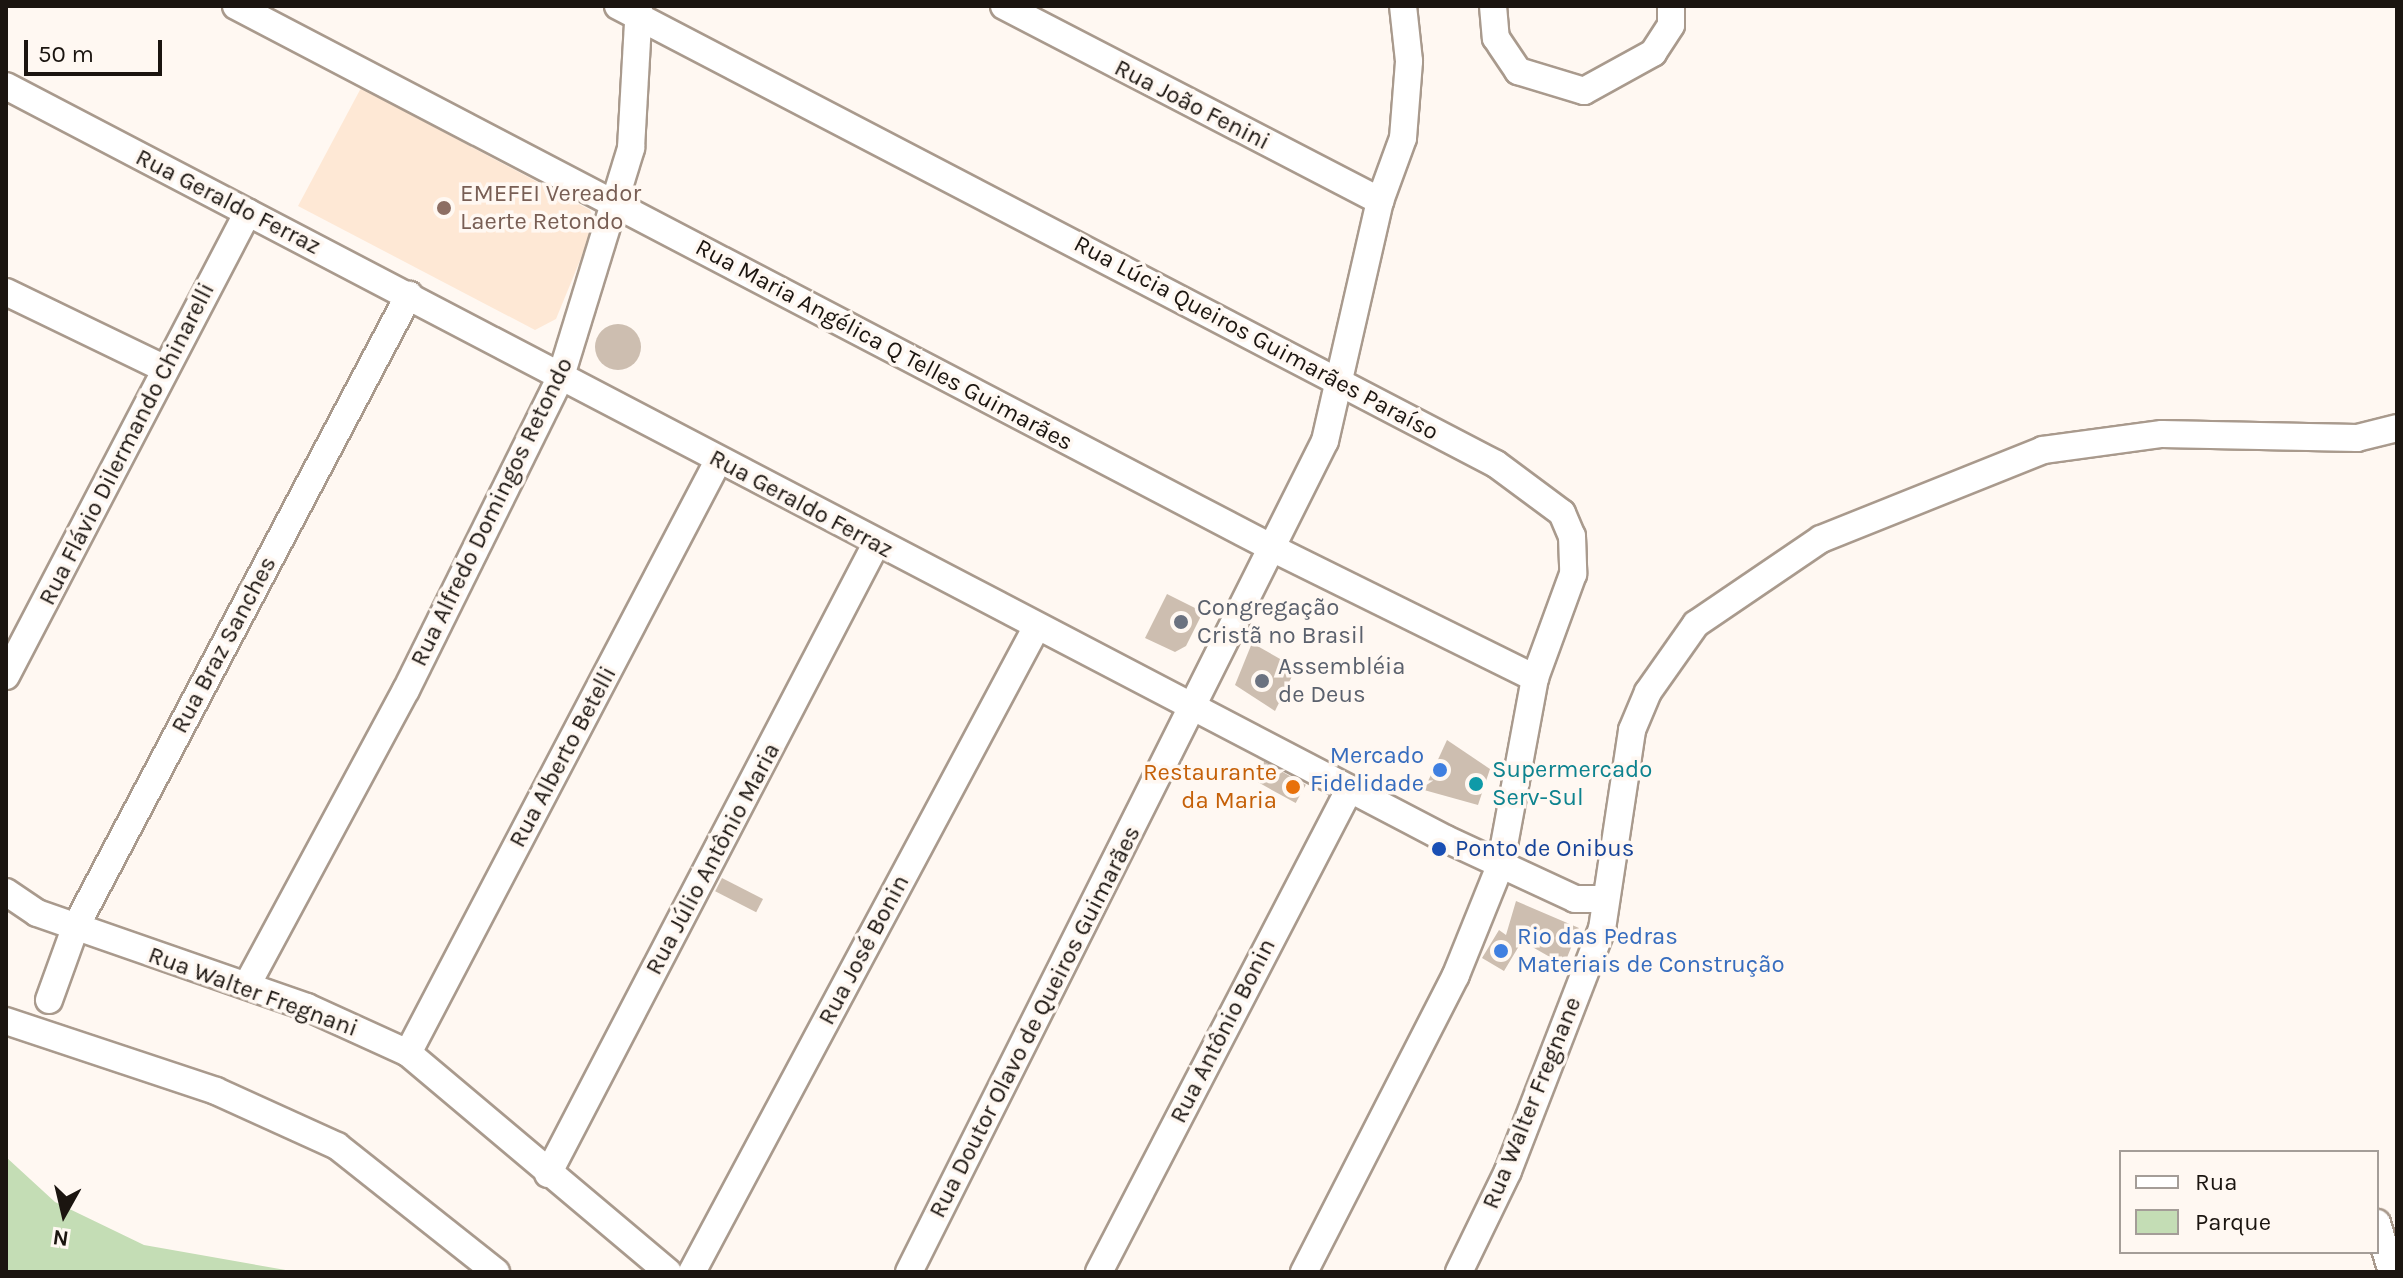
<!DOCTYPE html>
<html>
<head>
<meta charset="utf-8">
<style>
  body { margin:0 }
  #map { position:relative; width:2403px; height:1278px; overflow:hidden; background:#fff8f2; font-family:Karla,sans-serif }
  div>[style] { position:absolute }
  .built>* { inset:0; background:#fee8d5 }
  .green>* { inset:0; background:#c4ddb5 }
  .building>* { inset:0; background:#cdbeb0; transform-origin:0 0 }
  .round { border-radius:50% }
  .roads { filter:drop-shadow(2px 0 #a99a8d) drop-shadow(-2px 0 #a99a8d) drop-shadow(0 2px #a99a8d) drop-shadow(0 -2px #a99a8d) }
  .minor>* { height:26px; margin:-13px; padding:0 13px; transform-origin:13px; border-radius:13px; background:#fff }
  .dots>* { width:22px; height:22px; translate:-50% -50%; box-sizing:border-box; border:4px solid #fff8f2; border-radius:50% }
  span { translate:-50% -50%; white-space:nowrap; text-align:center; line-height:1.15; -webkit-text-stroke:7px #fff8f2; paint-order:stroke }
  .street-label { font-size:24px; color:#1b1510 }
  .education-label { font-size:24px; color:#785e54 }
  .left { translate:0 -50%; text-align:left }
  .worship-label { font-size:24px; color:#5b616d }
  .shop-label { font-size:24px; color:#366cbe }
  .right { translate:-100% -50%; text-align:right }
  .culture-label { font-size:24px; color:#0d838f }
  .food-label { font-size:24px; color:#c56008 }
  .transit-label { font-size:24px; color:#164399 }
  .frame { position:absolute; inset:0; border:8px solid #1b1510; pointer-events:none }
  .legend { position:absolute; left:2119px; top:1150px; width:260px; height:104px; box-sizing:border-box; background:#fff8f2; border:2px solid #a49d98; margin:0; padding:10px 14px; list-style:none; font-size:24px; color:#1b1510 }
  .legend li { display:flex; align-items:center; gap:16px; height:40px }
  .legend b { width:40px; border:2px solid #a49d98 }
  .north { position:absolute; left:24px; top:1174px; width:80px; height:80px; -webkit-text-stroke:6px #fff8f2; paint-order:stroke; rotate:188deg; font-size:22px; font-weight:700; line-height:32px; text-align:center; color:#1b1510 }
  .north::after { content:''; display:block; margin:auto; width:28px; height:36px; background:#1b1510; clip-path:polygon(50% 0,100% 100%,50% 72%,0 100%) }
  .scale { position:absolute; left:24px; top:40px; width:138px; height:36px; box-sizing:border-box; border:4px solid #1b1510; border-top:0; padding-left:10px; font-size:24px; line-height:28px; white-space:nowrap; color:#1b1510; -webkit-text-stroke:6px #fff8f2; paint-order:stroke }
</style>
</head>
<body>
<div id="map">
  <div class="built">
    <div style="clip-path:polygon(361px 88px,590px 210px,595px 224px,556px 319px,535px 330px,298px 206px)"></div>
  </div>
  <div class="green">
    <div style="clip-path:polygon(6px 1157px,55px 1202px,144px 1245px,297px 1272px,6px 1272px)"></div>
  </div>
  <div class="building">
    <div class="round" style="left:595px;top:324px;width:46px;height:46px"></div>
    <div style="clip-path:polygon(1167px 594px,1203px 612px,1186px 646px,1175px 652px,1145px 638px)"></div>
    <div style="clip-path:polygon(1252px 643px,1296px 668px,1275px 711px,1235px 685px)"></div>
    <div style="clip-path:polygon(1447px 740px,1490px 769px,1478px 805px,1424px 790px)"></div>
    <div style="left:1263px;top:761px;width:49px;height:21px;rotate:29deg"></div>
    <div style="left:722px;top:878px;width:46px;height:15px;rotate:27deg"></div>
    <div style="clip-path:polygon(1516px 901px,1579px 928px,1564px 965px,1522px 941px,1504px 971px,1482px 958px,1499px 930px,1506px 935px)"></div>
  </div>
  <div class="roads">
    <div class="minor">
      <div style="left:236px;top:6px;width:1174px;rotate:27.61deg"></div>
      <div style="left:1276px;top:550px;width:289px;rotate:26.3deg"></div>
      <div style="left:618px;top:6px;width:990px;rotate:27.55deg"></div>
      <div style="left:1496px;top:464px;width:82px;rotate:36.6deg"></div>
      <div style="left:1562px;top:513px;width:25px;rotate:67deg"></div>
      <div style="left:1572px;top:536px;width:38px;rotate:88deg"></div>
      <div style="left:1573px;top:574px;width:111px;rotate:110.1deg"></div>
      <div style="left:1535px;top:678px;width:191px;rotate:100.5deg"></div>
      <div style="left:1500px;top:866px;width:118px;rotate:112deg"></div>
      <div style="left:1456px;top:975px;width:334px;rotate:117.1deg"></div>
      <div style="left:1004px;top:6px;width:424px;rotate:27.4deg"></div>
      <div style="left:1493px;top:6px;width:32px;rotate:85deg"></div>
      <div style="left:1496px;top:38px;width:40px;rotate:56deg"></div>
      <div style="left:1518px;top:71px;width:69px;rotate:16.9deg"></div>
      <div style="left:1584px;top:91px;width:79px;rotate:-28.8deg"></div>
      <div style="left:1653px;top:53px;width:33px;rotate:-57deg"></div>
      <div style="left:1671px;top:25px;width:19px;rotate:-90deg"></div>
      <div style="left:6px;top:86px;width:1625px;rotate:27.61deg"></div>
      <div style="left:1446px;top:839px;width:142px;rotate:24.9deg"></div>
      <div style="left:1575px;top:899px;width:29px"></div>
      <div style="left:6px;top:292px;width:177px;rotate:25.8deg"></div>
      <div style="left:6px;top:676px;width:523px;rotate:-62.46deg"></div>
      <div style="left:6px;top:892px;width:37px;rotate:34deg"></div>
      <div style="left:37px;top:913px;width:286px;rotate:19.2deg"></div>
      <div style="left:307px;top:1007px;width:111px;rotate:24.5deg"></div>
      <div style="left:408px;top:1053px;width:340px;rotate:40.1deg"></div>
      <div style="left:247px;top:985px;width:335px;rotate:-61.7deg"></div>
      <div style="left:406px;top:690px;width:350px;rotate:-63.7deg"></div>
      <div style="left:561px;top:376px;width:239px;rotate:-72.9deg"></div>
      <div style="left:631px;top:148px;width:142px;rotate:-86.8deg"></div>
      <div style="left:49px;top:1000px;width:77px;rotate:-70.1deg"></div>
      <div style="left:75px;top:928px;width:716px;rotate:-62.18deg"></div>
      <div style="left:6px;top:1021px;width:221px;rotate:18.4deg"></div>
      <div style="left:216px;top:1091px;width:133px;rotate:24.4deg"></div>
      <div style="left:337px;top:1146px;width:203px;rotate:38.4deg"></div>
      <div style="left:408px;top:1053px;width:668px;rotate:-62.36deg"></div>
      <div style="left:548px;top:1174px;width:710px;rotate:-62.5deg"></div>
      <div style="left:2377px;top:1223px;width:51px;rotate:73deg"></div>
      <div style="left:692px;top:1272px;width:730px;rotate:-61.89deg"></div>
      <div style="left:909px;top:1272px;width:929px;rotate:-63.41deg"></div>
      <div style="left:1325px;top:441px;width:246px;rotate:-77.1deg"></div>
      <div style="left:1380px;top:201px;width:67px;rotate:-69.9deg"></div>
      <div style="left:1403px;top:138px;width:77px;rotate:-85.5deg"></div>
      <div style="left:1409px;top:61px;width:55px;rotate:-96.2deg"></div>
      <div style="left:1099px;top:1272px;width:543px;rotate:-62.59deg"></div>
      <div style="left:1459px;top:1272px;width:112px;rotate:-64.1deg"></div>
      <div style="left:1508px;top:1171px;width:260px;rotate:-68.8deg"></div>
      <div style="left:1602px;top:929px;width:201px;rotate:-81.4deg"></div>
      <div style="left:1632px;top:730px;width:41px;rotate:-67.2deg"></div>
      <div style="left:1648px;top:692px;width:83px;rotate:-54.8deg"></div>
      <div style="left:1696px;top:624px;width:151px;rotate:-34.2deg"></div>
      <div style="left:1821px;top:539px;width:239px;rotate:-21.8deg"></div>
      <div style="left:2043px;top:450px;width:120px;rotate:-7.7deg"></div>
      <div style="left:2162px;top:434px;width:195px;rotate:1.2deg"></div>
      <div style="left:2357px;top:438px;width:41px;rotate:-14deg"></div>
    </div>
  </div>
  <div class="dots">
    <div style="left:444px;top:208px;background:#8d6e63"></div>
    <div style="left:1181px;top:622px;background:#6b7280"></div>
    <div style="left:1262px;top:681px;background:#6b7280"></div>
    <div style="left:1440px;top:770px;background:#3f7fe0"></div>
    <div style="left:1476px;top:784px;background:#0f9aa8"></div>
    <div style="left:1293px;top:787px;background:#e8710a"></div>
    <div style="left:1439px;top:849px;background:#1a4fb4"></div>
    <div style="left:1501px;top:951px;background:#3f7fe0"></div>
  </div>
  <div class="street-label">
    <span style="left:1192px;top:105px;rotate:27deg">Rua João Fenini</span>
    <span style="left:228px;top:202px;rotate:27deg">Rua Geraldo Ferraz</span>
    <span style="left:1256px;top:338px;rotate:28deg">Rua Lúcia Queiros Guimarães Paraíso</span>
    <span style="left:884px;top:345px;rotate:28deg">Rua Maria Angélica Q Telles Guimarães</span>
    <span style="left:127px;top:444px;rotate:-63deg">Rua Flávio Dilermando Chinarelli</span>
    <span style="left:801px;top:504px;rotate:28deg">Rua Geraldo Ferraz</span>
    <span style="left:492px;top:512px;rotate:-64deg">Rua Alfredo Domingos Retondo</span>
    <span style="left:224px;top:645px;rotate:-62deg">Rua Braz Sanches</span>
    <span style="left:563px;top:757px;rotate:-62deg">Rua Alberto Betelli</span>
    <span style="left:713px;top:859px;rotate:-62deg">Rua Júlio Antônio Maria</span>
    <span style="left:864px;top:950px;rotate:-62deg">Rua José Bonin</span>
    <span style="left:253px;top:992px;rotate:20deg">Rua Walter Fregnani</span>
    <span style="left:1035px;top:1022px;rotate:-63deg">Rua Doutor Olavo de Queiros Guimarães</span>
    <span style="left:1223px;top:1031px;rotate:-63deg">Rua Antônio Bonin</span>
    <span style="left:1532px;top:1103px;rotate:-68deg">Rua Walter Fregnane</span>
  </div>
  <div class="education-label">
    <span class="left" style="left:460px;top:208px">EMEFEI Vereador<br>Laerte Retondo</span>
  </div>
  <div class="worship-label">
    <span class="left" style="left:1197px;top:622px">Congregação<br>Cristã no Brasil</span>
    <span class="left" style="left:1278px;top:681px">Assembléia<br>de Deus</span>
  </div>
  <div class="shop-label">
    <span class="right" style="left:1424px;top:770px">Mercado<br>Fidelidade</span>
    <span class="left" style="left:1517px;top:951px">Rio das Pedras<br>Materiais de Construção</span>
  </div>
  <div class="culture-label">
    <span class="left" style="left:1492px;top:784px">Supermercado<br>Serv-Sul</span>
  </div>
  <div class="food-label">
    <span class="right" style="left:1277px;top:787px">Restaurante<br>da Maria</span>
  </div>
  <div class="transit-label">
    <span class="left" style="left:1455px;top:849px">Ponto de Onibus</span>
  </div>
  <div class="frame"></div>
  <ul class="legend">
  <li><b style="height:10px;background:#fff"></b>Rua</li>
  <li><b style="height:22px;background:#c4ddb5"></b>Parque</li>
  </ul>
  <div class="north">N</div>
  <div class="scale">50 m</div>
</div>
</body>
</html>
